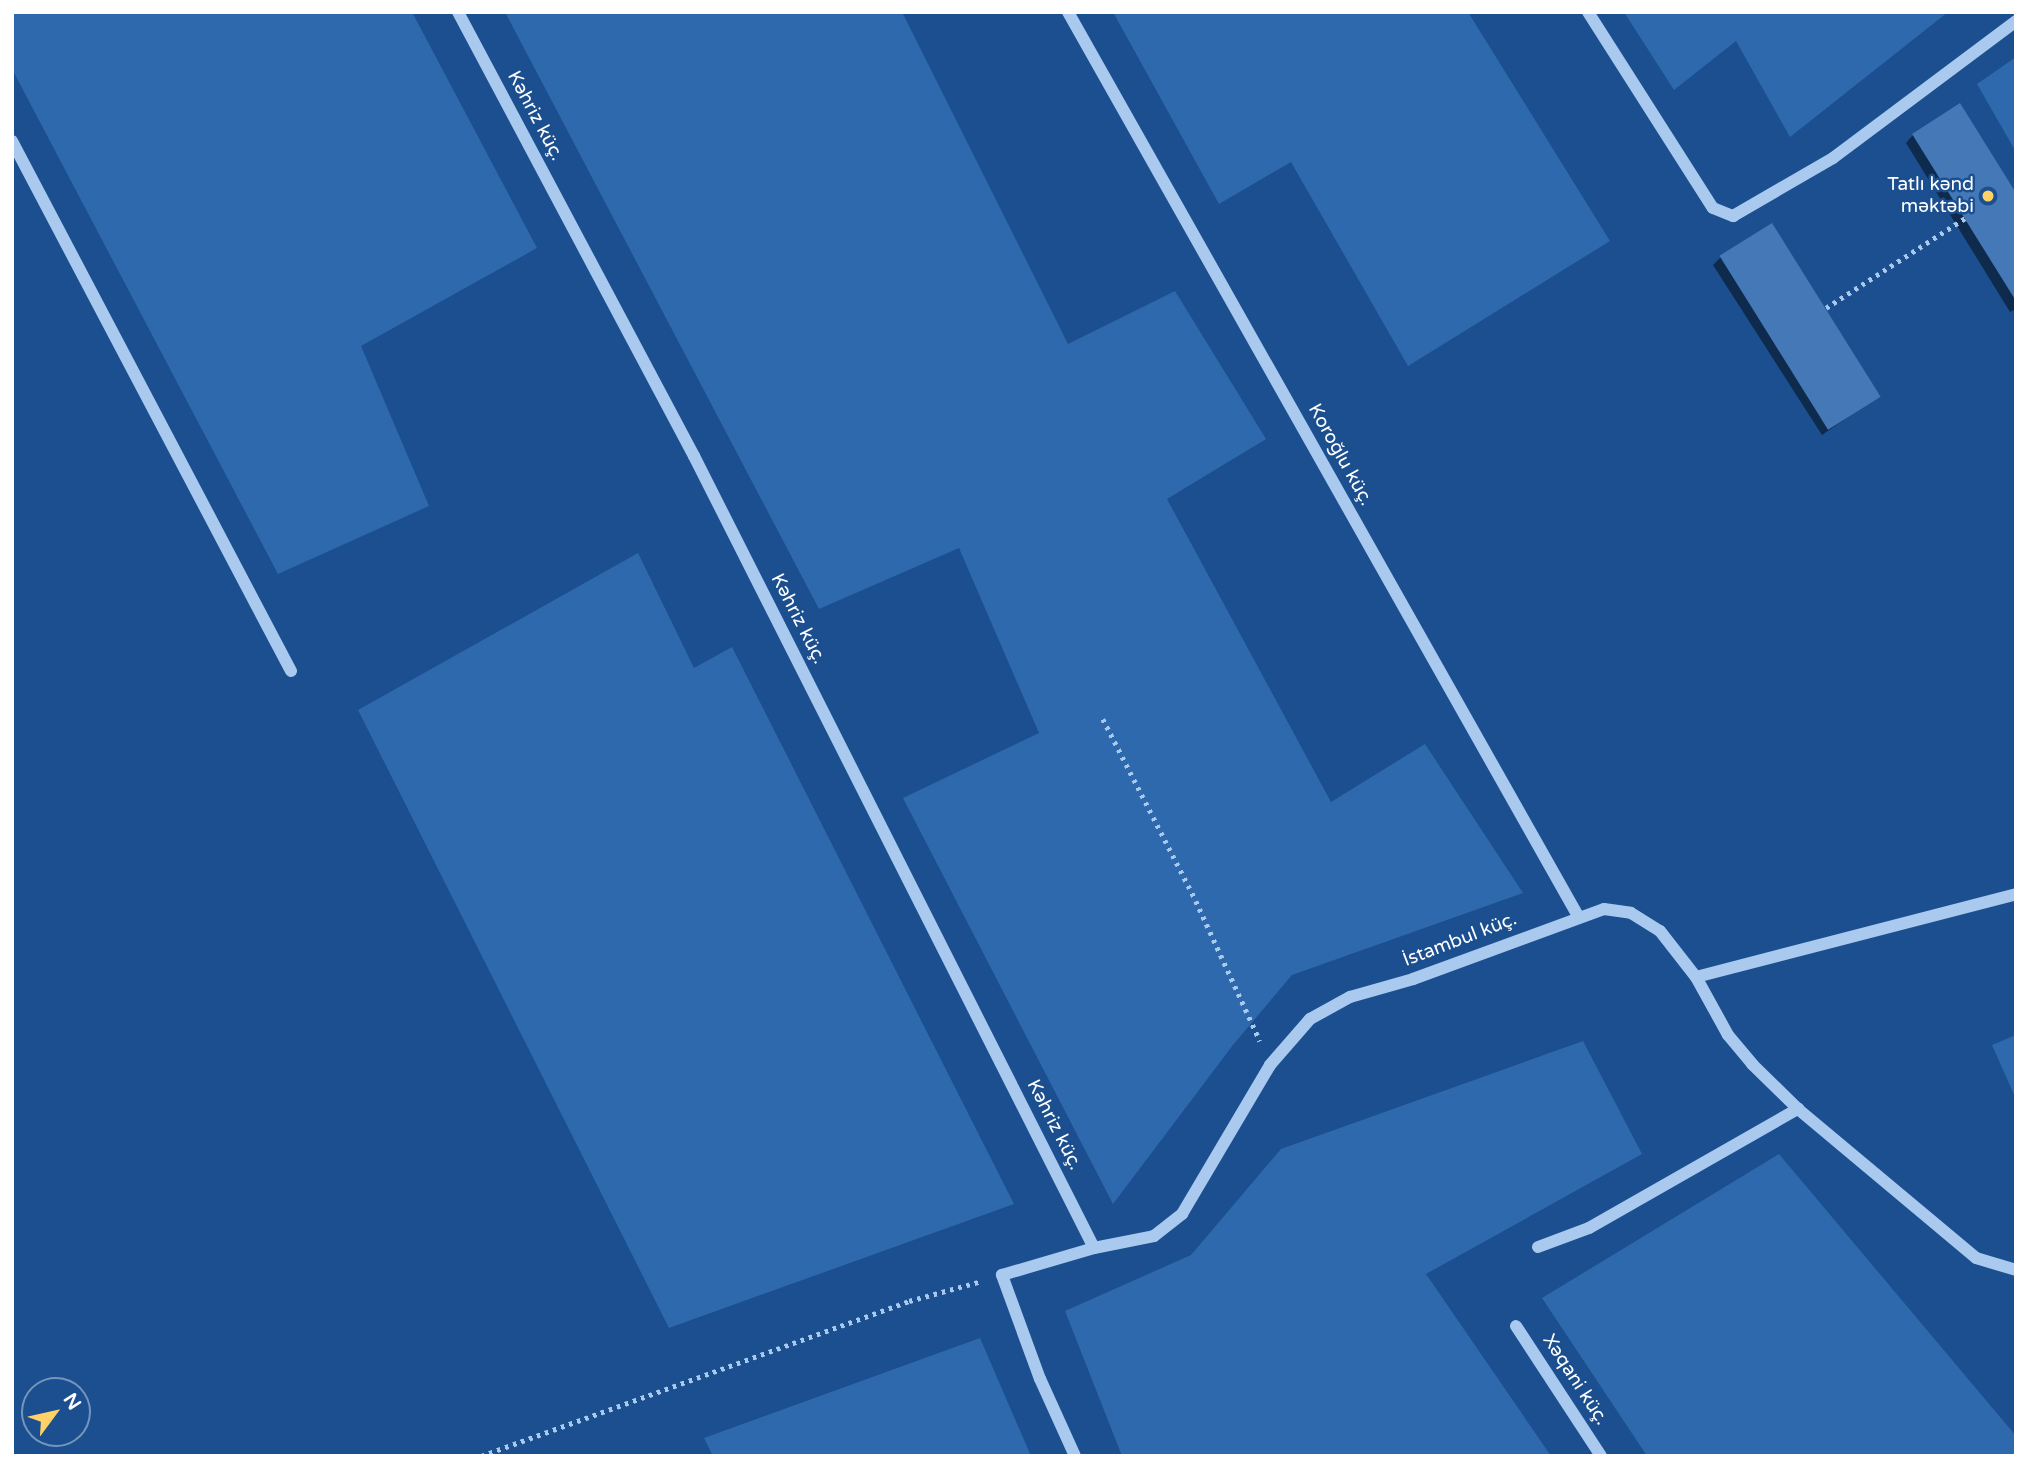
<!DOCTYPE html>
<html>
<head>
<meta charset="utf-8">
<style>
  body { margin:0 }
  #map { position:relative; width:2028px; height:1468px; overflow:hidden; background:#1b4f8f; font-family:"Varela Round",sans-serif }
  div>[style] { position:absolute }
  .green>* { inset:0; background:#2e69ad }
  .shadow>* { inset:0; background:#0007 }
  .building>* { inset:0; background:#4478b7; transform-origin:0 0 }
  .path>* { height:4.5px; margin-top:-2.25px; transform-origin:0; background:repeating-linear-gradient(90deg,#a9c9ee 0 3.5px,transparent 0 8.5px) }
  .minor>* { height:12px; margin:-6px; padding:0 6px; transform-origin:6px; border-radius:6px; background:#a9c9ee }
  .dots>* { width:19px; height:19px; translate:-50% -50%; box-sizing:border-box; border:4px solid #1b4f8f; border-radius:50% }
  span { translate:-50% -50%; white-space:nowrap; text-align:center; line-height:1.15; -webkit-text-stroke:5px #1b4f8f; paint-order:stroke }
  .street-label { font-size:19px; color:#fff }
  .poi-label { font-size:19px; color:#fff }
  .right { translate:-100% -50%; text-align:right }
  .frame { position:absolute; inset:0; border:14px solid #fff; pointer-events:none }
  .north { position:absolute; left:21px; top:1377px; width:70px; height:70px; box-sizing:border-box; background:#1b4f8f; border:2px solid #7695bc; border-radius:50%; rotate:57deg; font-size:19px; font-weight:700; line-height:28px; text-align:center; color:#fff }
  .north::after { content:''; display:block; margin:auto; width:24px; height:32px; background:#ffd166; clip-path:polygon(50% 0,100% 100%,50% 72%,0 100%) }
</style>
</head>
<body>
<div id="map">
  <div class="green">
    <div style="clip-path:polygon(12px 12px,412px 12px,537px 248px,361px 346px,429px 506px,278px 574px,12px 69px)"></div>
    <div style="clip-path:polygon(505px 12px,902px 12px,1068px 344px,1175px 291px,1266px 439px,1167px 499px,1331px 802px,1425px 744px,1523px 893px,1292px 975px,1233px 1045px,1113px 1204px,903px 798px,1039px 733px,959px 548px,819px 609px)"></div>
    <div style="clip-path:polygon(1113px 12px,1468px 12px,1610px 241px,1408px 366px,1291px 162px,1219px 204px)"></div>
    <div style="clip-path:polygon(1624px 12px,1948px 12px,1790px 137px,1736px 41px,1674px 90px)"></div>
    <div style="clip-path:polygon(2016px 57px,2016px 152px,1977px 84px)"></div>
    <div style="clip-path:polygon(638px 553px,694px 668px,732px 647px,1014px 1204px,669px 1328px,358px 710px)"></div>
    <div style="clip-path:polygon(2016px 1035px,2016px 1099px,1992px 1045px)"></div>
    <div style="clip-path:polygon(1583px 1041px,1642px 1154px,1426px 1274px,1551px 1456px,1122px 1456px,1065px 1311px,1191px 1255px,1281px 1149px)"></div>
    <div style="clip-path:polygon(1779px 1154px,2016px 1436px,2016px 1456px,1647px 1456px,1542px 1298px)"></div>
    <div style="clip-path:polygon(980px 1338px,1031px 1456px,713px 1456px,704px 1438px)"></div>
  </div>
  <div class="shadow">
    <div style="clip-path:polygon(1913px 135px,2016px 196px,2016px 309px,2010px 312px,1906px 143px)"></div>
    <div style="clip-path:polygon(1721px 257px,1880px 395px,1822px 435px,1713px 265px)"></div>
  </div>
  <div class="building">
    <div style="clip-path:polygon(1960px 103px,2016px 193px,2016px 301px,1912px 134px)"></div>
    <div style="left:1772px;top:223px;width:205px;height:62px;rotate:58deg"></div>
  </div>
  <div class="path">
    <div style="left:1826px;top:308px;width:166px;rotate:-32.9deg"></div>
    <div style="left:1103px;top:719px;width:204px;rotate:62.9deg"></div>
    <div style="left:1196px;top:901px;width:154px;rotate:65.4deg"></div>
    <div style="left:481px;top:1456px;width:455px;rotate:-19.9deg"></div>
    <div style="left:909px;top:1301px;width:76px;rotate:-15.3deg"></div>
  </div>
  <div class="minor">
    <div style="left:458px;top:12px;width:503px;rotate:62.01deg"></div>
    <div style="left:694px;top:456px;width:887px;rotate:63.2deg"></div>
    <div style="left:1068px;top:12px;width:1038px;rotate:60.57deg"></div>
    <div style="left:1588px;top:12px;width:232px;rotate:57.5deg"></div>
    <div style="left:1713px;top:208px;width:22px;rotate:22deg"></div>
    <div style="left:1733px;top:216px;width:116px;rotate:-30.1deg"></div>
    <div style="left:1833px;top:158px;width:229px;rotate:-36.8deg"></div>
    <div style="left:12px;top:141px;width:599px;rotate:62.24deg"></div>
    <div style="left:1696px;top:977px;width:66px;rotate:61.1deg"></div>
    <div style="left:1728px;top:1035px;width:38px;rotate:50deg"></div>
    <div style="left:1752px;top:1064px;width:64px;rotate:44.4deg"></div>
    <div style="left:1798px;top:1109px;width:232px;rotate:39.9deg"></div>
    <div style="left:1976px;top:1258px;width:42px;rotate:16.7deg"></div>
    <div style="left:1538px;top:1247px;width:54px;rotate:-20.4deg"></div>
    <div style="left:1589px;top:1228px;width:241px;rotate:-29.7deg"></div>
    <div style="left:1516px;top:1326px;width:155px;rotate:56.8deg"></div>
    <div style="left:1075px;top:1456px;width:85px;rotate:-114.4deg"></div>
    <div style="left:1040px;top:1379px;width:111px;rotate:-110.1deg"></div>
    <div style="left:1002px;top:1275px;width:96px;rotate:-16.4deg"></div>
    <div style="left:1094px;top:1248px;width:61px;rotate:-11.3deg"></div>
    <div style="left:1154px;top:1236px;width:36px;rotate:-38deg"></div>
    <div style="left:1182px;top:1214px;width:173px;rotate:-59.4deg"></div>
    <div style="left:1270px;top:1065px;width:61px;rotate:-49deg"></div>
    <div style="left:1310px;top:1019px;width:46px;rotate:-28.8deg"></div>
    <div style="left:1350px;top:997px;width:66px;rotate:-15.9deg"></div>
    <div style="left:1413px;top:979px;width:203px;rotate:-20.1deg"></div>
    <div style="left:1604px;top:909px;width:27px;rotate:8deg"></div>
    <div style="left:1631px;top:913px;width:34px;rotate:32deg"></div>
    <div style="left:1660px;top:931px;width:58px;rotate:52deg"></div>
    <div style="left:1696px;top:977px;width:331px;rotate:-14.5deg"></div>
  </div>
  <div class="dots">
    <div style="left:1988px;top:196px;background:#ffd166"></div>
  </div>
  <div class="street-label">
    <span style="left:535px;top:116px;rotate:62deg">Kəhriz küç.</span>
    <span style="left:1340px;top:455px;rotate:61deg">Koroğlu küç.</span>
    <span style="left:798px;top:619px;rotate:63deg">Kəhriz küç.</span>
    <span style="left:1460px;top:940px;rotate:-21deg">İstambul küç.</span>
    <span style="left:1054px;top:1125px;rotate:63deg">Kəhriz küç.</span>
    <span style="left:1575px;top:1380px;rotate:57deg">Xəqani küç.</span>
  </div>
  <div class="poi-label">
    <span class="right" style="left:1974px;top:196px">Tatlı kənd<br>məktəbi</span>
  </div>
  <div class="frame"></div>
  <div class="north">N</div>
</div>
</body>
</html>
